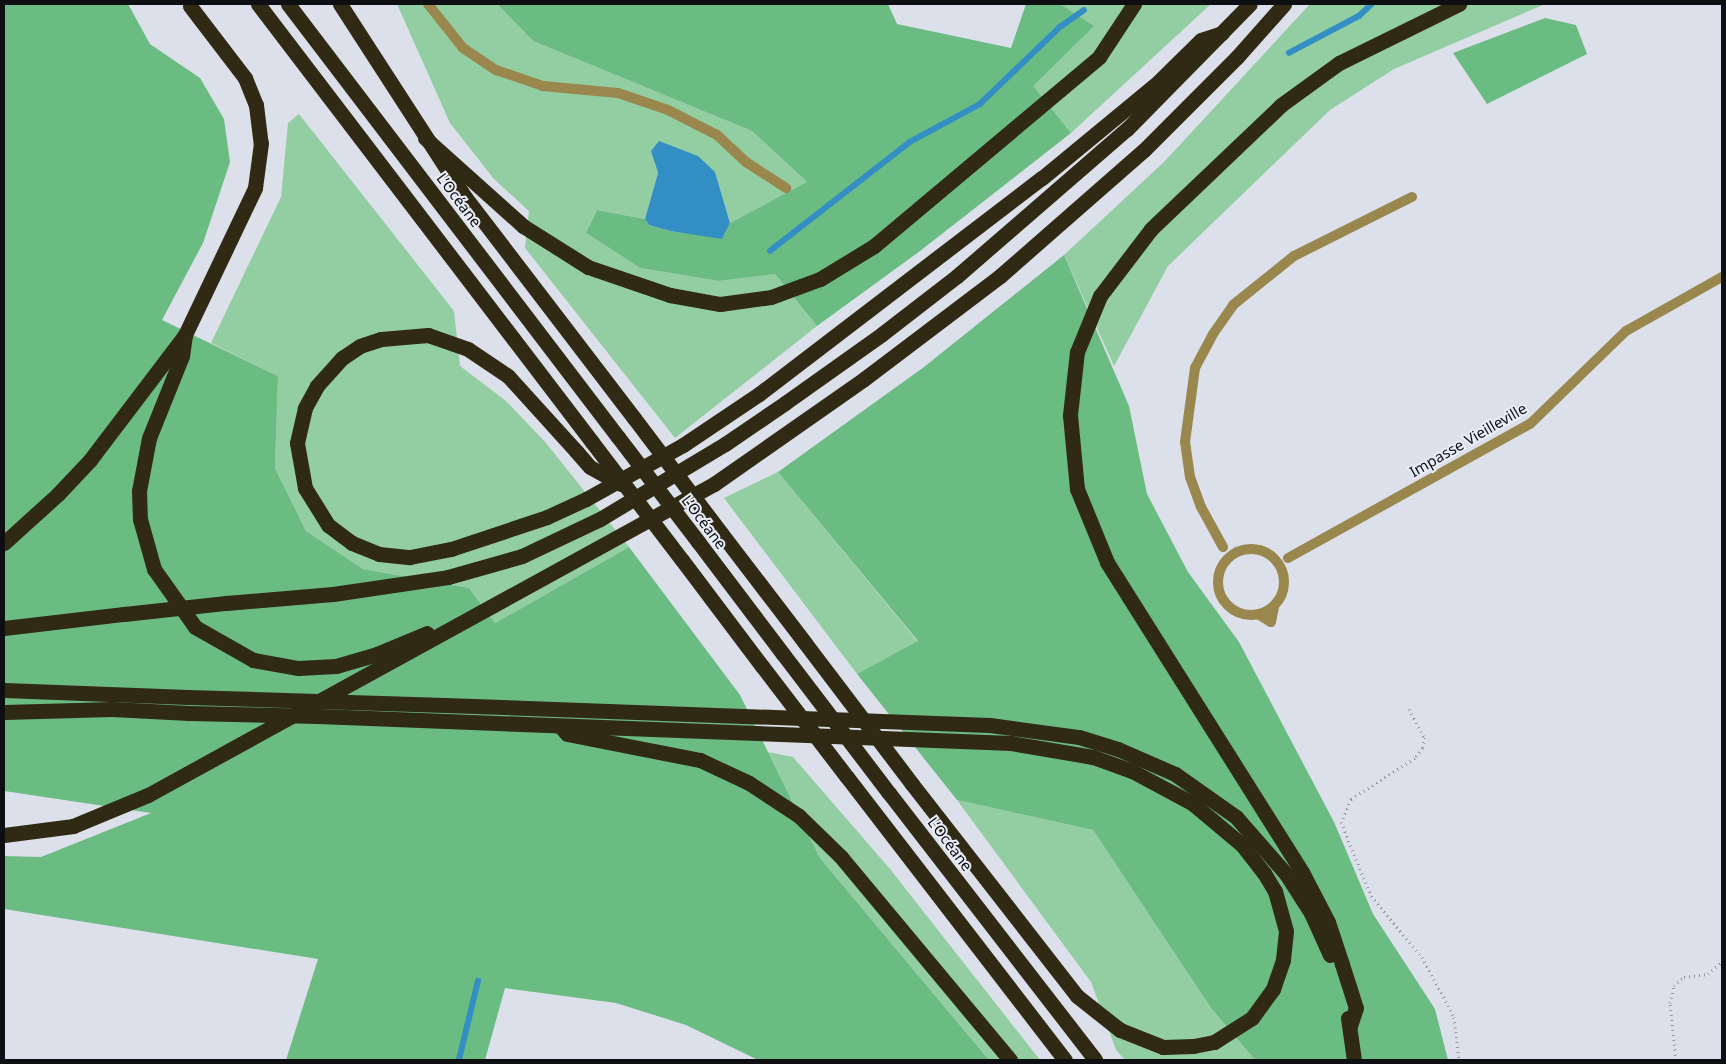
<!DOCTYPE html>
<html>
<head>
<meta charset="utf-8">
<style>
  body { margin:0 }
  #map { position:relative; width:1726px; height:1064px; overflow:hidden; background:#dce0ea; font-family:"Noto Sans",sans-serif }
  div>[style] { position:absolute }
  .green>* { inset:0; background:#92cea1 }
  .forest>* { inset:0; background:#6bbc83 }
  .water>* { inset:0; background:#338fc3 }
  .stream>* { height:5.5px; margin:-2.75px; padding:0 2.75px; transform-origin:2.75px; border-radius:2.75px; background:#338fc3 }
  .path>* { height:3px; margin-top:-1.5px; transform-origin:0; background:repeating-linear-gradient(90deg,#94979f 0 1px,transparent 0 5px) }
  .lane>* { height:10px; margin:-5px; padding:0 5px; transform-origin:5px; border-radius:5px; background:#99874e }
  .lane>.ring { margin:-5px; padding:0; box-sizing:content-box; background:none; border:10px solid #99874e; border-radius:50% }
  .highway>* { height:15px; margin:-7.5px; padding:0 7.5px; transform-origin:7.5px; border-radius:7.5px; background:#302914 }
  .highway-bridge>* { height:15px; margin:-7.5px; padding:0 7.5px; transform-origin:7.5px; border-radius:7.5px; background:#302914 }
  span { translate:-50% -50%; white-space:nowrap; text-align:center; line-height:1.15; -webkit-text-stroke:4px #e9edf7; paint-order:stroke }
  .street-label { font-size:15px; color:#0d0f12 }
  .frame { position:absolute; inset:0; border:5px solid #0d0f12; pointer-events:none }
</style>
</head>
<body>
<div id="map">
  <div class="green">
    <div style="clip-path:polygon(397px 4px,497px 4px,533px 41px,752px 131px,808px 183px,730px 223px,715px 172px,654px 162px,658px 173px,645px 219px,597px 210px,586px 233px,640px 268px,719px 281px,775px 274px,817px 326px,675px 438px,525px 248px,529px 211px,494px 179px,450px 123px)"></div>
    <div style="clip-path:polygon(1060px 4px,1211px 4px,1071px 133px,1032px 86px,1093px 26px)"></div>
    <div style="clip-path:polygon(1310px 4px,1545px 4px,1394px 69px,1330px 110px,1168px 266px,1114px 366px,1064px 255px,1165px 161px)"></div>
    <div style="clip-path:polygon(299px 114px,454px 311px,460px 366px,506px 401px,546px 443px,629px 547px,495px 623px,469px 588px,363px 569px,306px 531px,275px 468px,278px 376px,211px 343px,281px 197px,288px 123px)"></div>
    <div style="clip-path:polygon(778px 472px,918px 642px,857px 674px,724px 498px)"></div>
    <div style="clip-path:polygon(768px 752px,793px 757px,890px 869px,1040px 1060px,989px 1060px,820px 858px)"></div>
    <div style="clip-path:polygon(957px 800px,1093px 830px,1211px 1008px,1255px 1060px,1125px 1060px,1116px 1050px,1091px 982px)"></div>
  </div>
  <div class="forest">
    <div style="clip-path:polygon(4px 4px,128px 4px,150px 44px,200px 78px,224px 119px,230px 162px,203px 243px,162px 320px,278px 376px,275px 468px,306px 531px,363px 569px,469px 588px,495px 623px,629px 547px,740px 695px,820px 858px,989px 1060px,758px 1060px,686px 1025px,616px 1003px,505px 988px,485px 1060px,286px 1060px,318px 959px,4px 909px,4px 856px,41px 857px,151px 813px,4px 791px)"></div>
    <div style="clip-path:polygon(497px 4px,888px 4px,897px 24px,1011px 48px,1026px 4px,1060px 4px,1094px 26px,1033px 86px,1071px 133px,920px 251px,817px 326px,775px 274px,719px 281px,640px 268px,586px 233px,597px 210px,645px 219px,649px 225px,670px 231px,722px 238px,730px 223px,807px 182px,752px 131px,533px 41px)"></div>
    <div style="clip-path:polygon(1545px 18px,1576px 25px,1587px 54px,1487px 104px,1453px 53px)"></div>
    <div style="clip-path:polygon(1064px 255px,1129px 406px,1147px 494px,1188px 572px,1239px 642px,1334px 822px,1373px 914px,1435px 1009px,1448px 1060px,1255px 1060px,1211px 1008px,1093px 830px,957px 800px,857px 674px,918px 641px,778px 472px,924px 367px)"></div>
  </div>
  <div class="water">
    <div style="clip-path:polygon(659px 141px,698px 156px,715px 172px,730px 223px,722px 239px,670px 231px,649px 225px,645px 219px,658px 173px,651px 151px)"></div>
  </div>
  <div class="stream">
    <div style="left:1289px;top:53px;width:79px;rotate:-27.9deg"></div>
    <div style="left:1359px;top:16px;width:18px;rotate:-43deg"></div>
    <div style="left:770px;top:251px;width:177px;rotate:-37.9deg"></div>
    <div style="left:910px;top:142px;width:80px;rotate:-28.5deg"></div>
    <div style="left:980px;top:104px;width:111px;rotate:-43.9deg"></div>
    <div style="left:1060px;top:27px;width:29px;rotate:-35deg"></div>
    <div style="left:459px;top:1060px;width:81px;rotate:-76.5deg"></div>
  </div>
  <div class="path">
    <div style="left:1409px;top:709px;width:32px;rotate:62deg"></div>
    <div style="left:1424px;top:737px;width:11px;rotate:95deg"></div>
    <div style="left:1423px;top:748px;width:13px;rotate:129deg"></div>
    <div style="left:1415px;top:758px;width:76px;rotate:147.4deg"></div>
    <div style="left:1351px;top:799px;width:25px;rotate:113deg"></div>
    <div style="left:1341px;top:822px;width:80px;rotate:67.9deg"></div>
    <div style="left:1371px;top:896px;width:80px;rotate:50.1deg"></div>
    <div style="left:1422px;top:957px;width:68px;rotate:61.9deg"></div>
    <div style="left:1454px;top:1017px;width:43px;rotate:83.4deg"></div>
    <div style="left:1676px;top:1060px;width:57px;rotate:-96deg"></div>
    <div style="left:1670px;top:1003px;width:17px;rotate:-77deg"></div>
    <div style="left:1674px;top:986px;width:13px;rotate:-42deg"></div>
    <div style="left:1684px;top:977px;width:24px;rotate:-7deg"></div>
    <div style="left:1708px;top:974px;width:18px;rotate:-41deg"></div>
  </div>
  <div class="lane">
    <div style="left:428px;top:4px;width:56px;rotate:51.5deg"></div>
    <div style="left:463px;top:48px;width:40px;rotate:34deg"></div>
    <div style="left:496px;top:70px;width:50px;rotate:18.8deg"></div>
    <div style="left:543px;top:86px;width:75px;rotate:5.3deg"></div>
    <div style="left:618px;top:93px;width:53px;rotate:18.8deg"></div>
    <div style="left:668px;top:110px;width:55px;rotate:27deg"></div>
    <div style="left:717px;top:135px;width:40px;rotate:43deg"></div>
    <div style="left:746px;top:162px;width:48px;rotate:33deg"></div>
    <div style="left:1223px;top:547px;width:46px;rotate:-118.8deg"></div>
    <div style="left:1201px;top:507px;width:32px;rotate:-110deg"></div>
    <div style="left:1190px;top:477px;width:35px;rotate:-98deg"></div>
    <div style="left:1185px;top:442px;width:75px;rotate:-82.3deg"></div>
    <div style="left:1195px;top:368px;width:38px;rotate:-62deg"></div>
    <div style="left:1213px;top:334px;width:35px;rotate:-55deg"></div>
    <div style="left:1233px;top:305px;width:78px;rotate:-38.8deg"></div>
    <div style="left:1294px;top:256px;width:132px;rotate:-26.6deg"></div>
    <div class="ring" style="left:1218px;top:549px;width:56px;height:56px"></div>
    <div style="left:1288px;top:558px;width:277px;rotate:-29deg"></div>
    <div style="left:1530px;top:424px;width:134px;rotate:-44.1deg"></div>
    <div style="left:1626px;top:331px;width:110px;rotate:-29.4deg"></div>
    <div style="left:1258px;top:614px;width:15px;rotate:32deg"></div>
    <div style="left:1271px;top:622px;width:16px;rotate:-79deg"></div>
  </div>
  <div class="highway">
    <div style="left:258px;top:4px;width:551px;rotate:52.67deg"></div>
    <div style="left:288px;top:4px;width:544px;rotate:52.69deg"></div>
    <div style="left:340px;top:4px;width:230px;rotate:57.1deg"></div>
    <div style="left:465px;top:197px;width:278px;rotate:52.6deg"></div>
    <div style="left:190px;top:6px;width:91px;rotate:52.6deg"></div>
    <div style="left:245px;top:78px;width:29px;rotate:68deg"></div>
    <div style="left:256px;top:105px;width:38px;rotate:83deg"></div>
    <div style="left:261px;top:143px;width:45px;rotate:97.6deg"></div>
    <div style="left:255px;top:188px;width:163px;rotate:115.5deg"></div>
    <div style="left:185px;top:335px;width:21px;rotate:98deg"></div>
    <div style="left:182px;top:356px;width:88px;rotate:111.9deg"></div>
    <div style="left:149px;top:438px;width:54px;rotate:100.7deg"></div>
    <div style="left:139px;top:491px;width:28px;rotate:88deg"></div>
    <div style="left:140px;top:519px;width:52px;rotate:74.4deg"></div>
    <div style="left:154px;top:569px;width:71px;rotate:54.7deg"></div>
    <div style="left:195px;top:627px;width:67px;rotate:29.6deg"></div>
    <div style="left:253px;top:660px;width:46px;rotate:10.1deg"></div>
    <div style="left:298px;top:668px;width:38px;rotate:-3deg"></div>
    <div style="left:336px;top:666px;width:43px;rotate:-16.3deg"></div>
    <div style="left:377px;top:654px;width:54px;rotate:-22.8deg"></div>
    <div style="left:425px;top:138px;width:132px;rotate:41.9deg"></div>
    <div style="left:523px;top:226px;width:77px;rotate:32.2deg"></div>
    <div style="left:588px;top:267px;width:87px;rotate:18.9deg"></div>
    <div style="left:670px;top:295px;width:51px;rotate:10.2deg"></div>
    <div style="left:720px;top:304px;width:51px;rotate:-7.8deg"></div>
    <div style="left:771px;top:297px;width:52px;rotate:-20.2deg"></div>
    <div style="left:820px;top:279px;width:63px;rotate:-31.4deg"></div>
    <div style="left:874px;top:246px;width:294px;rotate:-40deg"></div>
    <div style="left:1099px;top:57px;width:64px;rotate:-56.6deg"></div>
    <div style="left:576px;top:451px;width:101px;rotate:-132.2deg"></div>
    <div style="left:508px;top:376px;width:48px;rotate:-146deg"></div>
    <div style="left:468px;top:349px;width:42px;rotate:-160.7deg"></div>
    <div style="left:428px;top:335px;width:47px;rotate:175.1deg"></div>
    <div style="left:381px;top:339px;width:22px;rotate:162deg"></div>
    <div style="left:360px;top:346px;width:22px;rotate:146deg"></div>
    <div style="left:342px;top:358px;width:38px;rotate:132deg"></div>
    <div style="left:317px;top:386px;width:25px;rotate:119deg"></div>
    <div style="left:305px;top:408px;width:36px;rotate:103deg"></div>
    <div style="left:297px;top:443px;width:46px;rotate:79.9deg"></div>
    <div style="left:305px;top:488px;width:44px;rotate:58.1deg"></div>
    <div style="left:328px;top:525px;width:30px;rotate:37deg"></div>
    <div style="left:352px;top:543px;width:29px;rotate:22deg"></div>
    <div style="left:379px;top:554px;width:31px;rotate:6deg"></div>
    <div style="left:410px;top:557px;width:42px;rotate:-11deg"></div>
    <div style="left:451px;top:549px;width:101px;rotate:-18.4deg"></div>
    <div style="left:547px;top:517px;width:43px;rotate:-24.8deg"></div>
    <div style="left:586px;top:499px;width:111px;rotate:-29.1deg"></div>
    <div style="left:683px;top:445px;width:92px;rotate:-33.9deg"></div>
    <div style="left:759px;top:394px;width:356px;rotate:-37.4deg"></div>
    <div style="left:1042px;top:178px;width:146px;rotate:-39.5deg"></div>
    <div style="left:1155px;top:85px;width:64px;rotate:-44.4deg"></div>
    <div style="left:1201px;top:40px;width:22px;rotate:-18deg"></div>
    <div style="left:721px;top:533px;width:138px;rotate:52.6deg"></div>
    <div style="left:4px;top:543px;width:73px;rotate:-42.2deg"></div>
    <div style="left:58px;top:494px;width:47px;rotate:-46.7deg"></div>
    <div style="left:90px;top:460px;width:157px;rotate:-52.8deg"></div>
    <div style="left:699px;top:543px;width:139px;rotate:52.9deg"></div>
    <div style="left:682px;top:560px;width:133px;rotate:53deg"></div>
    <div style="left:226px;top:603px;width:107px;rotate:-4.8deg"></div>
    <div style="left:333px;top:594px;width:116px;rotate:-8.4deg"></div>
    <div style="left:448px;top:577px;width:77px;rotate:-15.8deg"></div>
    <div style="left:522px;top:556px;width:86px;rotate:-25.4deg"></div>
    <div style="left:600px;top:519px;width:146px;rotate:-31deg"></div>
    <div style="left:725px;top:444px;width:73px;rotate:-34.3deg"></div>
    <div style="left:785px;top:403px;width:119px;rotate:-35.4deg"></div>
    <div style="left:882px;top:334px;width:95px;rotate:-37.7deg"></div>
    <div style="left:957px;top:276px;width:225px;rotate:-40.9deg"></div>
    <div style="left:1127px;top:129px;width:175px;rotate:-45.5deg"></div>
    <div style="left:4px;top:628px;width:121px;rotate:-6.7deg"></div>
    <div style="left:4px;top:690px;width:184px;rotate:2.2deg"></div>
    <div style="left:445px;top:705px;width:545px;rotate:2.1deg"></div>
    <div style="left:990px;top:725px;width:90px;rotate:7.7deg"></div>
    <div style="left:1079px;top:737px;width:41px;rotate:17.1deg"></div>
    <div style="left:1118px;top:749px;width:62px;rotate:23.7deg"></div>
    <div style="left:1175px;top:774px;width:75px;rotate:35.2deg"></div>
    <div style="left:1236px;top:817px;width:76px;rotate:48.7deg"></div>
    <div style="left:1286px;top:874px;width:46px;rotate:57.3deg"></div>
    <div style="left:1311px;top:913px;width:46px;rotate:65.7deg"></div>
    <div style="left:4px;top:712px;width:108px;rotate:-1.6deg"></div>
    <div style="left:112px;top:709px;width:77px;rotate:3deg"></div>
    <div style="left:318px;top:716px;width:694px;rotate:2.23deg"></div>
    <div style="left:1011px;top:743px;width:83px;rotate:9.7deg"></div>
    <div style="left:1093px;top:757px;width:41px;rotate:19.7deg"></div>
    <div style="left:1132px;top:771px;width:68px;rotate:28.1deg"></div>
    <div style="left:1192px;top:803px;width:65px;rotate:40deg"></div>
    <div style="left:1242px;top:845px;width:36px;rotate:52deg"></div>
    <div style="left:1264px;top:873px;width:21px;rotate:59deg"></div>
    <div style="left:1275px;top:891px;width:41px;rotate:74.6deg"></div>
    <div style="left:1286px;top:931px;width:29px;rotate:96deg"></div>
    <div style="left:1283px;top:960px;width:31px;rotate:109deg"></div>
    <div style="left:1273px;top:989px;width:36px;rotate:126deg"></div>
    <div style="left:1252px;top:1018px;width:45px;rotate:147.7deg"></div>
    <div style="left:1214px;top:1042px;width:21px;rotate:169deg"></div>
    <div style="left:1193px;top:1046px;width:30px;rotate:178deg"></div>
    <div style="left:1163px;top:1047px;width:46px;rotate:-158.4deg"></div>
    <div style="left:1120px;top:1030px;width:55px;rotate:-141.7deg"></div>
    <div style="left:1077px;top:996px;width:269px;rotate:-127.9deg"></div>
    <div style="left:561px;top:727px;width:9px;rotate:49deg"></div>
    <div style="left:567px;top:734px;width:136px;rotate:11.1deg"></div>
    <div style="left:700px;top:760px;width:54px;rotate:25.1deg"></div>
    <div style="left:749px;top:783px;width:60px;rotate:33.4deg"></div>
    <div style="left:799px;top:816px;width:59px;rotate:44.3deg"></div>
    <div style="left:841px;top:857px;width:264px;rotate:50.2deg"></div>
    <div style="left:847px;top:777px;width:357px;rotate:52.4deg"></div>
    <div style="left:889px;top:793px;width:337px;rotate:52.3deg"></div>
    <div style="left:4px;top:835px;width:70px;rotate:-7.4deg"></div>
    <div style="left:73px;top:826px;width:81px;rotate:-22.5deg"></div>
    <div style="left:148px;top:795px;width:646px;rotate:-28.79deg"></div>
    <div style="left:714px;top:484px;width:183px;rotate:-35deg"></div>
    <div style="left:864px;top:379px;width:171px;rotate:-37.1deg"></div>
    <div style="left:1000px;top:276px;width:191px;rotate:-41.2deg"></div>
    <div style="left:1144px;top:150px;width:132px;rotate:-45deg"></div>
    <div style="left:1237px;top:57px;width:71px;rotate:-48.4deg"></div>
    <div style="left:1348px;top:1018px;width:42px;rotate:81.9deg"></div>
    <div style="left:1350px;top:1026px;width:19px;rotate:-72deg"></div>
    <div style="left:1356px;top:1008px;width:46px;rotate:-107.7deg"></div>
    <div style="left:1342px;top:964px;width:44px;rotate:-108.4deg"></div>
    <div style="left:1328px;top:922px;width:56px;rotate:-117.5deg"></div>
    <div style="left:1302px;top:872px;width:366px;rotate:-122.2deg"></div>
    <div style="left:1107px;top:562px;width:79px;rotate:-112.3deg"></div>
    <div style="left:1077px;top:489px;width:74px;rotate:-95.4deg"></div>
    <div style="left:1070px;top:415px;width:63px;rotate:-83.7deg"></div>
    <div style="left:1077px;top:352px;width:61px;rotate:-67.7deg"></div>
    <div style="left:1100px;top:296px;width:84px;rotate:-52.7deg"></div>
    <div style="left:1151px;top:229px;width:180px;rotate:-43.6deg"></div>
    <div style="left:1281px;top:105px;width:72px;rotate:-35.9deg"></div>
    <div style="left:1339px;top:63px;width:134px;rotate:-26.2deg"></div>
  </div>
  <div class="highway-bridge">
    <div style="left:634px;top:418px;width:144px;rotate:52.9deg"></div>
    <div style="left:618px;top:437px;width:133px;rotate:52.6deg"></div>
    <div style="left:592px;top:442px;width:148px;rotate:52.7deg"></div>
    <div style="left:576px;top:451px;width:21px;rotate:49deg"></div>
    <div style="left:590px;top:467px;width:35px;rotate:29deg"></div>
    <div style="left:124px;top:614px;width:103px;rotate:-6.2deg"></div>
    <div style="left:805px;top:643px;width:177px;rotate:52.8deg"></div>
    <div style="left:783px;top:654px;width:175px;rotate:52.7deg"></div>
    <div style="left:762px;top:666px;width:140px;rotate:52.6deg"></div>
    <div style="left:188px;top:697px;width:257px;rotate:1.8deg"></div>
    <div style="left:189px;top:713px;width:129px;rotate:1.3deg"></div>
  </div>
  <div class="street-label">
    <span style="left:459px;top:200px;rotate:53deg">L’Océane</span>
    <span style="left:1468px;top:440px;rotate:-30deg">Impasse Vieilleville</span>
    <span style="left:704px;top:522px;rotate:53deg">L’Océane</span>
    <span style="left:950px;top:844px;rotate:53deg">L’Océane</span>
  </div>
  <div class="frame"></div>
</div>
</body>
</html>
